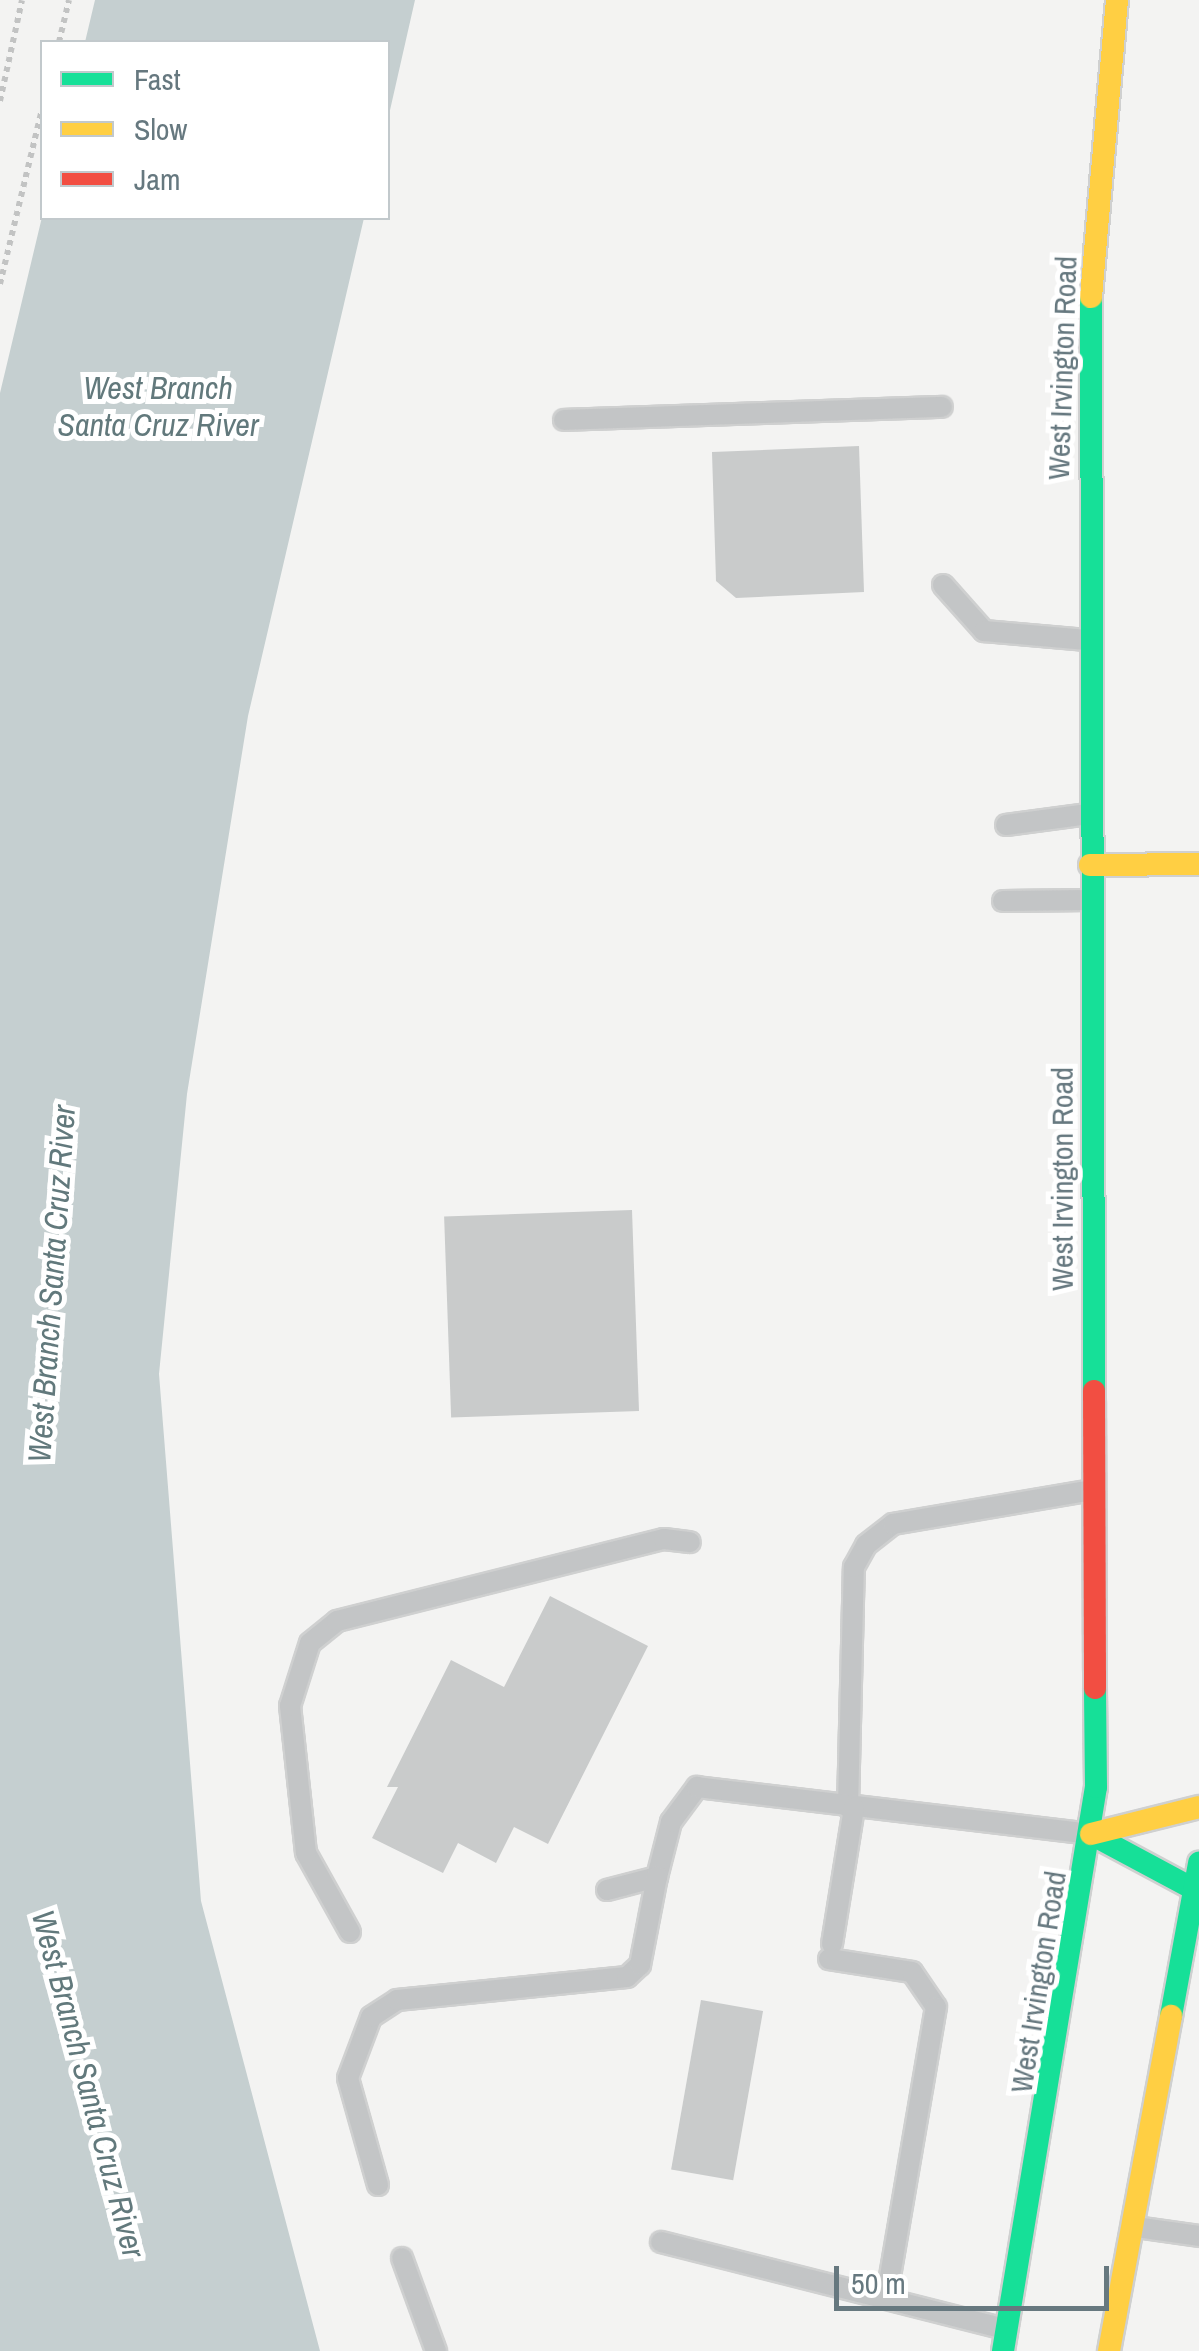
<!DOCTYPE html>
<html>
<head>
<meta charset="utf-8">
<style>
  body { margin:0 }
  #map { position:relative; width:1199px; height:2351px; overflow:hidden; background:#f3f3f2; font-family:"Archivo Narrow",sans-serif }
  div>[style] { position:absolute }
  .water>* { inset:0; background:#c5cfd0 }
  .building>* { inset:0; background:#c9cbcb; transform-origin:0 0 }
  .path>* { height:6px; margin-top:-3px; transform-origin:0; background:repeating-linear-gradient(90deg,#c2c3c3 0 5px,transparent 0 10px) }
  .roads { filter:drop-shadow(2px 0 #cfd0d0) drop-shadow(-2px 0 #cfd0d0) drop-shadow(0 2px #cfd0d0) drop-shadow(0 -2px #cfd0d0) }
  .lane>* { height:20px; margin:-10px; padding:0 10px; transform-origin:10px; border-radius:10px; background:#c3c5c6 }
  .fast>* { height:22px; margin:-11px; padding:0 11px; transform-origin:11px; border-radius:11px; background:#16e098 }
  .slow>* { height:22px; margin:-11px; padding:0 11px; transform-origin:11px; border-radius:11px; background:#ffcf43 }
  .jam>* { height:22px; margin:-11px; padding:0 11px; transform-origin:11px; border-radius:11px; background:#f24e42 }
  span { translate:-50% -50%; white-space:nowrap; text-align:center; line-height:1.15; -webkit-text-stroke:10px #fff; paint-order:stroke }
  .street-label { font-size:30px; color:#66787f }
  .water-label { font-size:32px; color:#62797c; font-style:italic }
  .legend { position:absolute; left:40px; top:40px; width:350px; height:180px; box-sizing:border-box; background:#fff; border:2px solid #c2c9cc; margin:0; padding:12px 18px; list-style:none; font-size:30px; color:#66787f }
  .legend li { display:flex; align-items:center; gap:20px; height:50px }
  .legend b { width:50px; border:2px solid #c2c9cc }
  .scale { position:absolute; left:834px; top:2266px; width:275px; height:45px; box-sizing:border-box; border:5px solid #66787f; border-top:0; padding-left:12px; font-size:30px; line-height:35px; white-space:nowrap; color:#66787f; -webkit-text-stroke:8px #fff; paint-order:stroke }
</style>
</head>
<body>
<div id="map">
  <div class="water">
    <div style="clip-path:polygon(95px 0,415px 0,388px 119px,388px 42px,85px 42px)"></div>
    <div style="clip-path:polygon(42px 217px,364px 218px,248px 716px,187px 1094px,159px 1374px,201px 1901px,320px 2351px,0 2351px,0 393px)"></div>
  </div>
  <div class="building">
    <div style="clip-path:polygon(859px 446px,864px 592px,736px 598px,716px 581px,712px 452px)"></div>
    <div style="left:632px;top:1210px;width:201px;height:188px;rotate:88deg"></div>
    <div style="clip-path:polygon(550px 1596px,648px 1646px,548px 1844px,514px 1827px,496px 1863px,458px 1843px,443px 1873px,372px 1838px,398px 1787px,387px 1787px,451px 1660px,504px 1687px)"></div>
    <div style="left:701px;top:2000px;width:63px;height:172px;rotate:10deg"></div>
  </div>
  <div class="path">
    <div style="left:59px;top:42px;width:43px;rotate:-76.6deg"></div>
    <div style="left:0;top:101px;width:103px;rotate:-77.7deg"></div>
    <div style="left:0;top:284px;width:180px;rotate:-76.5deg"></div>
  </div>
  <div class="roads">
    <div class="lane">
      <div style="left:564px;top:420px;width:378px;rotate:-2deg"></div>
      <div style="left:943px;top:585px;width:62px;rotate:48.3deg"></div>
      <div style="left:984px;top:631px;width:103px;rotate:5deg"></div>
      <div style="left:1006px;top:825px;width:83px;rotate:-7.6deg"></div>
      <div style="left:1003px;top:901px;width:87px;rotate:-0.7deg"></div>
      <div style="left:848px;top:1807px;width:240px;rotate:-88.6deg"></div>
      <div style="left:854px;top:1567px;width:25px;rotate:-61deg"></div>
      <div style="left:866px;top:1545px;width:34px;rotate:-38deg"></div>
      <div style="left:893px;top:1524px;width:202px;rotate:-9.7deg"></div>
      <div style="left:607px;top:1890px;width:52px;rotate:-14.6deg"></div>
      <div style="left:657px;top:1877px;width:57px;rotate:-75.7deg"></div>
      <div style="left:671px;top:1822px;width:44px;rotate:-53.4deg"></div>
      <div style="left:697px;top:1787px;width:391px;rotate:6.8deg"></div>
      <div style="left:350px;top:1932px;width:90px;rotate:-119.1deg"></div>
      <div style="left:306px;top:1853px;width:148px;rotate:-96.2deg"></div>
      <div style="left:290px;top:1706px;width:66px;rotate:-72.4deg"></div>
      <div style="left:310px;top:1643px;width:35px;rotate:-39deg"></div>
      <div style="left:337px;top:1621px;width:337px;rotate:-14.1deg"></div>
      <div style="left:664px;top:1539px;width:26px;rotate:7deg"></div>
      <div style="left:832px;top:1944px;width:138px;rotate:-80.8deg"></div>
      <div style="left:829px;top:1959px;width:84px;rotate:8.9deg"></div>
      <div style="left:912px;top:1972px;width:42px;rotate:55.6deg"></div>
      <div style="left:936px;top:2007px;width:295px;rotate:99.7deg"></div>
      <div style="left:378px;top:2185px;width:111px;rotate:-105.7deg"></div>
      <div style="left:348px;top:2078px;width:65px;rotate:-69.3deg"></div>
      <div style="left:371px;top:2017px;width:31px;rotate:-33deg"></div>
      <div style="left:397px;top:2000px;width:231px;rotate:-5.7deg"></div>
      <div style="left:627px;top:1977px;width:18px;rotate:-43deg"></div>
      <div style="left:640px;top:1965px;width:90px;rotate:-79.1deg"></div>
      <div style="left:1136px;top:2227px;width:64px;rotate:8.1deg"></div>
      <div style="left:661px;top:2242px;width:352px;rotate:14.2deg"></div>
      <div style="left:402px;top:2258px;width:99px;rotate:69.9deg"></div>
    </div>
    <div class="fast">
      <div style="left:1091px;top:297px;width:1094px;rotate:89.84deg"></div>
      <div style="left:1091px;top:1834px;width:123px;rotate:28.2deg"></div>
      <div style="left:1171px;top:2016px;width:156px;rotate:-79.6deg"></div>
      <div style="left:1003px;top:2351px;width:572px;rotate:-80.64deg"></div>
      <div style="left:1096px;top:1787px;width:99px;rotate:-90.6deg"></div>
    </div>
    <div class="slow">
      <div style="left:1091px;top:297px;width:298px;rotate:-85deg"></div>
      <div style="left:1090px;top:865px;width:109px;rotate:-0.5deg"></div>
      <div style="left:1091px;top:1834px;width:111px;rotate:-14deg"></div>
      <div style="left:1109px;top:2351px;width:341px;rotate:-79.5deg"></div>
    </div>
    <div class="jam">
      <div style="left:1094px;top:1391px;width:297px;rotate:89.8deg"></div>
    </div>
  </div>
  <div class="street-label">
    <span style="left:1062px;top:368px;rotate:-88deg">West Irvington Road</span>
    <span style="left:1062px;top:1179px;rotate:-90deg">West Irvington Road</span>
    <span style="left:1038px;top:1982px;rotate:-81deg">West Irvington Road</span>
  </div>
  <div class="water-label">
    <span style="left:158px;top:407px">West Branch<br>Santa Cruz River</span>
    <span style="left:52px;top:1284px;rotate:-86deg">West Branch Santa Cruz River</span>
    <span style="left:88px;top:2084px;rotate:75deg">West Branch Santa Cruz River</span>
  </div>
  <ul class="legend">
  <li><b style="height:12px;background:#16e098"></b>Fast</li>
  <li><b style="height:12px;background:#ffcf43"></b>Slow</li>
  <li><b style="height:12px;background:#f24e42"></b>Jam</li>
  </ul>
  <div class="scale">50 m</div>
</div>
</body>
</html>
